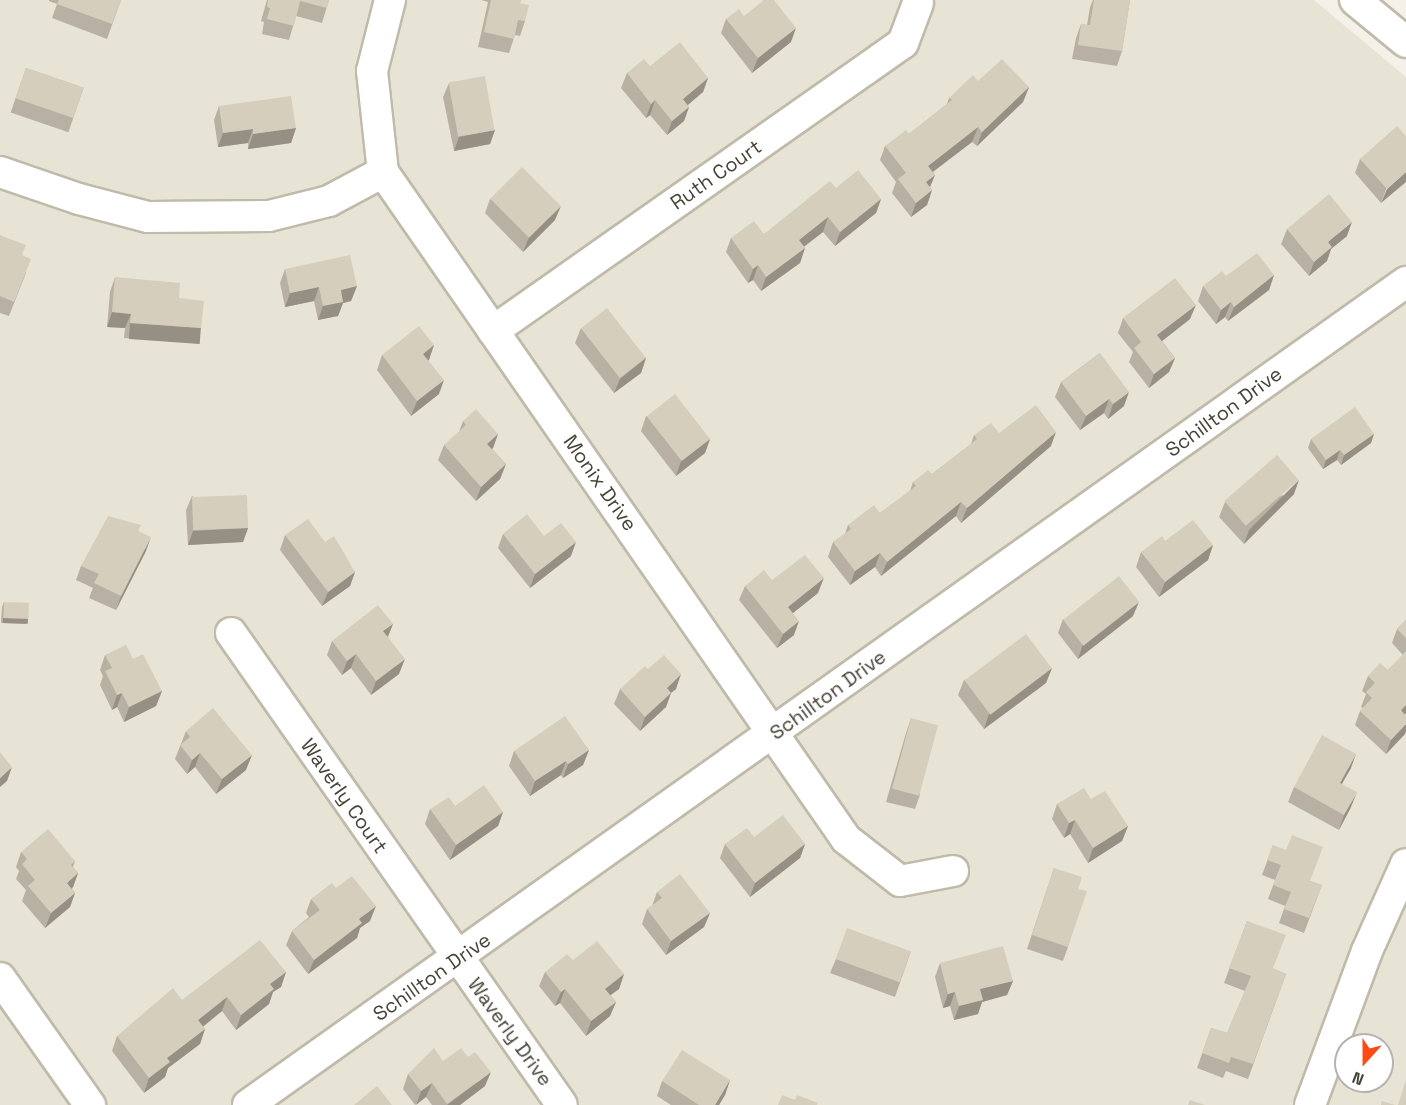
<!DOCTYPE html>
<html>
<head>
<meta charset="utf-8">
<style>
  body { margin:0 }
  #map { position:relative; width:1406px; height:1105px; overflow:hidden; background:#f4f1e8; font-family:"Space Grotesk",sans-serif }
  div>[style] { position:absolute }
  .residential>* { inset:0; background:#e8e4d5 }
  .roads { filter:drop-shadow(2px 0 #c0baaa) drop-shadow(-2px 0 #c0baaa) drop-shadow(0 2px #c0baaa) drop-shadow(0 -2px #c0baaa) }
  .minor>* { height:30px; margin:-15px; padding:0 15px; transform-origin:15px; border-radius:15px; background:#fff }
  .wall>* { inset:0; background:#b8b1a3; transform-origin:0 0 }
  .shaded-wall>* { inset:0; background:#969084; transform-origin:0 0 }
  .building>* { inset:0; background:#d6cebd; transform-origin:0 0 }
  span { translate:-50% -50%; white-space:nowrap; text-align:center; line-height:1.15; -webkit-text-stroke:4.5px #fff; paint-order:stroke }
  .street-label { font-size:20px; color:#474236 }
  .north { position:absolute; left:1334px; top:1033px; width:60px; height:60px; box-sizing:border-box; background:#fff; border:2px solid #b5b3af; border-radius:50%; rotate:201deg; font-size:16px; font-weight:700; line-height:24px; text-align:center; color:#474236 }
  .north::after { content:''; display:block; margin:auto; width:21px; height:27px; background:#fd4a16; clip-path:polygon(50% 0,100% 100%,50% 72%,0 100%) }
</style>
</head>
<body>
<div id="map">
  <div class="residential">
    <div style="clip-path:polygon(evenodd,0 0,1314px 0,1406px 77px,1406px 1105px,0 1105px,0 0,1346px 1045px,1382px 1045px,1382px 1081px,1346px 1081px,1346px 1045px)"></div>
  </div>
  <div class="roads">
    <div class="minor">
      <div style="left:390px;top:0;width:73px;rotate:104.2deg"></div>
      <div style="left:372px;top:71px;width:102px;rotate:83.8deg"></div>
      <div style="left:383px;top:172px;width:812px;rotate:55.23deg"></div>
      <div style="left:846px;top:839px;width:68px;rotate:37.9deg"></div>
      <div style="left:900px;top:881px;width:54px;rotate:-10.7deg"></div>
      <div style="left:1355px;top:0;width:66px;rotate:39.5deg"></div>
      <div style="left:0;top:172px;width:83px;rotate:18.9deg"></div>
      <div style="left:79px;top:199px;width:71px;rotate:14.6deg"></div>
      <div style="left:148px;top:217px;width:121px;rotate:-0.5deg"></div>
      <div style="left:269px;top:216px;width:62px;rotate:-14deg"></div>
      <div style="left:329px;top:201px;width:61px;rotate:-28.2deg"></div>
      <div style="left:493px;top:331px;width:501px;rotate:-35.09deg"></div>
      <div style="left:903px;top:43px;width:43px;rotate:-69.4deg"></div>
      <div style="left:231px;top:633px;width:576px;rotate:54.96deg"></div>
      <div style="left:0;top:978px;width:156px;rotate:54.7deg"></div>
      <div style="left:248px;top:1105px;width:1421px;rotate:-35.4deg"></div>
      <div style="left:1310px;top:1105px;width:164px;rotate:-69.7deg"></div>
      <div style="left:1367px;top:951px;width:95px;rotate:-65.9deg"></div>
    </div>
  </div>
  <div class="wall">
    <div style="clip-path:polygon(49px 0,121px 0,107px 39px,52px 18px,57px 4px,49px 1px)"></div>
    <div style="clip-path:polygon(267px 0,329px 0,322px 23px,296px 16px,289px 40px,262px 34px,264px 22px,261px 21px)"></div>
    <div style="clip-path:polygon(481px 0,521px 0,520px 3px,525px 21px,520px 36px,515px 35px,509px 53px,478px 47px,488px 2px)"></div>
    <div style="clip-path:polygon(1093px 0,1130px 0,1122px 51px,1117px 66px,1072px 59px,1076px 38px,1081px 24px,1087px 25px,1090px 7px)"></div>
    <div style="clip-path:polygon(744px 16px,791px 42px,752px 73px,721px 33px,726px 19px)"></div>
    <div style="clip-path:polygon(650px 66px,708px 78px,703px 92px,688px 105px,689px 107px,684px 121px,667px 135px,650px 115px,646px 118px,621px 88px,627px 73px)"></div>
    <div style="left:26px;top:68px;width:61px;height:47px;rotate:19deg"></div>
    <div style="clip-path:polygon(978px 81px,1029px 87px,1023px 102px,977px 146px,972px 142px,933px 172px,935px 175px,930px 187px,932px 190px,927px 205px,911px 217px,892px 193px,896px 182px,880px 160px,885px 146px,909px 134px,947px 104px,949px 98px)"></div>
    <div style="clip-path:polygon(449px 83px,495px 130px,490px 144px,454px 151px,443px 97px)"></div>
    <div style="clip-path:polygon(219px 106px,296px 128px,291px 143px,248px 149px,248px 143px,218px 147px,214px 120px)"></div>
    <div style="clip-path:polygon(1406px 136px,1381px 203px,1355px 173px,1360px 159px)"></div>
    <div style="clip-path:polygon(836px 188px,881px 199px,876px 213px,835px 246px,823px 232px,804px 247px,805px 248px,800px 263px,761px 291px,753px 280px,748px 283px,726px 252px,731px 238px,764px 234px)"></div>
    <div style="clip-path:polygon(490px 199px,555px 220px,523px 252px,485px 213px)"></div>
    <div style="clip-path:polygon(1287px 229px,1347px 236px,1331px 249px,1327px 261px,1309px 276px,1281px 244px)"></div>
    <div style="clip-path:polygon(0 235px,22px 256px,26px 273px,9px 316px,0 313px)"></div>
    <div style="clip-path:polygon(285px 269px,357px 286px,351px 301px,343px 303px,338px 316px,318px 320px,314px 301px,285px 307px,280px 283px)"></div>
    <div style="clip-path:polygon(1274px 275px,1269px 290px,1228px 321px,1225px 317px,1216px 324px,1198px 301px,1203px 286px,1226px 276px)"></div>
    <div style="clip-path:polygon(115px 277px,179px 298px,201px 328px,196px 343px,124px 338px,125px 328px,107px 327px,110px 292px)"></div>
    <div style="clip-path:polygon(1123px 318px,1190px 319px,1162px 341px,1175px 358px,1169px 372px,1149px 388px,1129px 362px,1133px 352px,1118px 333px)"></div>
    <div style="clip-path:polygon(581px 328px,646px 358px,641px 373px,614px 393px,575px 343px)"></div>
    <div style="clip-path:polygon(434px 345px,428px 360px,439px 394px,411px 416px,377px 370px,382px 355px)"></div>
    <div style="clip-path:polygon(1100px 353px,1124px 406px,1108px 419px,1104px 413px,1080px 430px,1055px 397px,1061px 382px)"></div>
    <div style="clip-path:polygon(646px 416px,710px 439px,705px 453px,676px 476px,641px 431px)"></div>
    <div style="clip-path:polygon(463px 421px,498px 434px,493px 448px,492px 449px,506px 464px,500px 479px,476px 501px,438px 460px,444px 445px,459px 432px)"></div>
    <div style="clip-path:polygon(999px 433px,1051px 446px,961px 523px,956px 516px,881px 576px,875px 567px,850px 585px,828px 557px,833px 542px,845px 534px,848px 525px,880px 513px,910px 491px,913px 482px,932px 474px,971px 444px,974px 435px)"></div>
    <div style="clip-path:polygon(1374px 434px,1371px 443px,1341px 465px,1337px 460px,1323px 469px,1308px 448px,1311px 439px)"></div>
    <div style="clip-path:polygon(1294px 494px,1244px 544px,1219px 517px,1225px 502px)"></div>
    <div style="clip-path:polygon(192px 496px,248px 528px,243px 542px,188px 545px,186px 510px)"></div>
    <div style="clip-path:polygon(138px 531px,146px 551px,116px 610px,89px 598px,93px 588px,76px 580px,81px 566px)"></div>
    <div style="clip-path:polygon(503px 534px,544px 536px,571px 556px,530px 588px,498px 548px)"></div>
    <div style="clip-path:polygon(285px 535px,325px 542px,355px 572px,350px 586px,322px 606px,280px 550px)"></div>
    <div style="clip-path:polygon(1165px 541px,1213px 545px,1208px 560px,1159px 597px,1136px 567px,1141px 552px)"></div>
    <div style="clip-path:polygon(772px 580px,818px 593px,793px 613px,794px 635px,777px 648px,739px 600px,745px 586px)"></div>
    <div style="clip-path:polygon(4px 602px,28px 619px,26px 624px,1px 623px,2px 607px)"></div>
    <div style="clip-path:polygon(1133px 616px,1078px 659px,1058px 633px,1063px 619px)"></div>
    <div style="clip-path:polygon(1406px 620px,1406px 713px,1405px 715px,1405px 734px,1386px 754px,1355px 725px,1360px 711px,1363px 708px,1361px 707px,1366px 694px,1362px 691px,1368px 676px,1388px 670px,1403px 655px,1392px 643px,1397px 629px)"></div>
    <div style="clip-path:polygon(393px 624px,388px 637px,399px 674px,371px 695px,351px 668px,342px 675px,327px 655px,332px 641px)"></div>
    <div style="clip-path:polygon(105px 655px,133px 659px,162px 691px,156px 706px,124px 722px,117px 707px,112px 710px,100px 685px,103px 676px,100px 670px)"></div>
    <div style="clip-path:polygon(1052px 668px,1046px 683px,984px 729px,958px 695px,964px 680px)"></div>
    <div style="clip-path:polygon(648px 669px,676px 689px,671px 693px,666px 707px,640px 731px,614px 704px,620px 689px)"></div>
    <div style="clip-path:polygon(911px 718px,920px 795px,915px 809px,886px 802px,906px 733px)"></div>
    <div style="clip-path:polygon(186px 731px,246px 770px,216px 794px,195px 767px,187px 774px,175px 759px)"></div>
    <div style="clip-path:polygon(589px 750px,583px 765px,563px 778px,561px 775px,530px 796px,509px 766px,514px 751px)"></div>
    <div style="clip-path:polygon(1351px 768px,1342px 784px,1351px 807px,1339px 830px,1288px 802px,1294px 787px)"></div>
    <div style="clip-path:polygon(1091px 799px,1128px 826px,1122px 841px,1088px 863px,1070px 834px,1064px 838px,1052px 819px,1057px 804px)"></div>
    <div style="clip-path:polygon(455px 806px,503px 812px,498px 826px,450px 860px,425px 824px,430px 809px)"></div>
    <div style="clip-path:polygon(754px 837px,805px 844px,800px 858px,750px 897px,720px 858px,725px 844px)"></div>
    <div style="clip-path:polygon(1273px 845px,1310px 881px,1322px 885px,1304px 933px,1279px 923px,1285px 906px,1268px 899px,1275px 880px,1262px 875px)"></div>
    <div style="clip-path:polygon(21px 852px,75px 861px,73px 867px,78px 873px,73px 887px,72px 889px,75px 893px,70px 907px,45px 928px,22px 901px,26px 890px,16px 879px,19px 871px,16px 867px)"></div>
    <div style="clip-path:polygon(1054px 868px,1078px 889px,1068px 947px,1063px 961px,1027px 949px)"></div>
    <div style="clip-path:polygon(336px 888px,370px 921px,360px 928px,357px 938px,308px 974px,286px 945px,292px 931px,309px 917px,306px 913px,311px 899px)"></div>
    <div style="clip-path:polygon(657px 892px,710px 913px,704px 927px,666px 955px,642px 924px,647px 909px,652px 906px)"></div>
    <div style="clip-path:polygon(1247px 921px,1273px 969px,1286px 974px,1248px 1079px,1226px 1071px,1223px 1078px,1197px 1068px,1211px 1028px,1227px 1033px,1245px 991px,1224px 983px)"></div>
    <div style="clip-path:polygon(911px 951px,895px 997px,830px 973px,836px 959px)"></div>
    <div style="clip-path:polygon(573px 960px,624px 974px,619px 989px,610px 995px,616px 1002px,610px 1016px,586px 1036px,560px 1003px,555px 1006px,539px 986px,545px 972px)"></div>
    <div style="clip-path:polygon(940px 963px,1013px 981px,1007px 995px,982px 1002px,978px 1014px,954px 1020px,950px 1006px,943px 1008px,935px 977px)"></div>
    <div style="clip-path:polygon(286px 972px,281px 987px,273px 992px,269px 1004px,236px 1030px,222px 1011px,203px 1026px,205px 1029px,200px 1044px,168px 1068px,165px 1077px,144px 1093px,112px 1051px,117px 1036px,182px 1000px)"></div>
    <div style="clip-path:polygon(443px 1061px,485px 1086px,460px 1105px,432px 1105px,426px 1097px,415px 1105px,403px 1089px,408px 1074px)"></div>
    <div style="clip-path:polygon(730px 1080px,725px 1095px,719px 1105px,671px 1105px,657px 1096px,662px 1081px)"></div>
  </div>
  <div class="shaded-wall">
    <div style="clip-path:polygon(796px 28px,791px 42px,752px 73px,758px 58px)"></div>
    <div style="clip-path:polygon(708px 78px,703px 92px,678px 113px,683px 99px)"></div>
    <div style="clip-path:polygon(1029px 87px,1023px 102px,977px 146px,982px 132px)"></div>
    <div style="clip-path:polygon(655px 100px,650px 115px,646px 118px,651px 104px)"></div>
    <div style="clip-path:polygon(689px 107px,684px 121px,667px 135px,672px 121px)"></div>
    <div style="clip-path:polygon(978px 127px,972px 142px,922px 180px,928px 166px)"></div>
    <div style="clip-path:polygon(296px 128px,291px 143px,248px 149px,253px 134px)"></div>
    <div style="clip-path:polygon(253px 129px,248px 143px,218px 147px,223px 133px)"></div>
    <div style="clip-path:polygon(495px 130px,490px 144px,454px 151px,459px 137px)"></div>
    <div style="clip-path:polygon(1406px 172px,1406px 182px,1381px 203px,1387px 189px)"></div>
    <div style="clip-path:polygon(935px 175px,929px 189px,926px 182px)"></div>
    <div style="clip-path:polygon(932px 190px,927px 205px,911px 217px,916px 203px)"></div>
    <div style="clip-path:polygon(881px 199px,876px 213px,835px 246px,840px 232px)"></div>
    <div style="clip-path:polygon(561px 206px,555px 220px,523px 252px,529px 237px)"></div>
    <div style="clip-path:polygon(828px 217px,823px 232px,794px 254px,799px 240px)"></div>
    <div style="clip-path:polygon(1352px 222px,1347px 236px,1331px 249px,1327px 261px,1309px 276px,1314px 262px,1328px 242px)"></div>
    <div style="clip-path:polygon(805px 248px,800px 263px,761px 291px,766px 277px)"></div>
    <div style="clip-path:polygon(758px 265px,753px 280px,748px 283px,753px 269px)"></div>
    <div style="clip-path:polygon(1274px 275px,1269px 290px,1228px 321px,1234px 307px)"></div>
    <div style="clip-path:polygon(357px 286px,351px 301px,343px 303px,338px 316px,318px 320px,323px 306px,341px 290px)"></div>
    <div style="clip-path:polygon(319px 287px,314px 301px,285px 307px,290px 293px)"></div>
    <div style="clip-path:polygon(1231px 302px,1225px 317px,1216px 324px,1221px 310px)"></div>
    <div style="clip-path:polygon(1196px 305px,1190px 319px,1152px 349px,1157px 335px)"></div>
    <div style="clip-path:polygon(112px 312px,131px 314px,125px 328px,107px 327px)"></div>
    <div style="left:130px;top:323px;width:71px;height:16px;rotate:4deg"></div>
    <div style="clip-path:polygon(434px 345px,429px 360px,418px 368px,423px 354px)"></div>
    <div style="clip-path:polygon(646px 358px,641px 373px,614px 393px,620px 379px)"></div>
    <div style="clip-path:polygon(1175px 358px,1169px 372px,1149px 388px,1154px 374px)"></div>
    <div style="clip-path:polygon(444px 380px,439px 394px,411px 416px,417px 401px)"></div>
    <div style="clip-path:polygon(1129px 392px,1124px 406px,1108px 419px,1113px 404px)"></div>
    <div style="clip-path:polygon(1109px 399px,1104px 413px,1080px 430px,1086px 416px)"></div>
    <div style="clip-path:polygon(1056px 432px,1051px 446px,961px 523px,967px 508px)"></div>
    <div style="clip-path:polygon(498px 434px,493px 448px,481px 458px,487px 444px)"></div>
    <div style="clip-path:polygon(1374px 434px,1371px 443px,1341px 465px,1344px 455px)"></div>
    <div style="clip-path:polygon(710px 439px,705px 453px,676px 476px,681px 461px)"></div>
    <div style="clip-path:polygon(1340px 450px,1337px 460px,1323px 469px,1326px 460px)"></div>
    <div style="clip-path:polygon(506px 464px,500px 479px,476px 501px,481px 487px)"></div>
    <div style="clip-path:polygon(1299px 480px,1294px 494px,1244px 544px,1249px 530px)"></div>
    <div style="clip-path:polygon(961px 502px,956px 516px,881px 576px,887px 562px)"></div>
    <div style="clip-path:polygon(248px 528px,243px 542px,188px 545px,193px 531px)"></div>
    <div style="clip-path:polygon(151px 537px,146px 551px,116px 610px,121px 596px)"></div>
    <div style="clip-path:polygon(576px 542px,571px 556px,530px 588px,535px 574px)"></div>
    <div style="clip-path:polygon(1213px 545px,1208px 560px,1159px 597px,1165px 582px)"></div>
    <div style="clip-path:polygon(880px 553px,875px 567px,850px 585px,855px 571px)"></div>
    <div style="clip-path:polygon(355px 572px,350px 586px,322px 606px,328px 592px)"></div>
    <div style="clip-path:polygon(824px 578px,818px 593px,783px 621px,788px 607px)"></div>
    <div style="clip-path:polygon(1139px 602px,1133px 616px,1078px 659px,1083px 644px)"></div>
    <div style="left:3px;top:618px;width:25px;height:5px;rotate:2deg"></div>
    <div style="clip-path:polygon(799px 621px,794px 635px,777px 648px,783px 634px)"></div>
    <div style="clip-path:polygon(393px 624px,387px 638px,383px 631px)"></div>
    <div style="clip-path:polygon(356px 654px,351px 668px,342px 675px,347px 661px)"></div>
    <div style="clip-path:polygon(405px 659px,399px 674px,371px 695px,376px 681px)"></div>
    <div style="clip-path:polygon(1052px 668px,1046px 683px,984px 729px,989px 714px)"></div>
    <div style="clip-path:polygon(681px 674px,676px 689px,671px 693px,666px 707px,640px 731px,645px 717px,667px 688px)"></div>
    <div style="clip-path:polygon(162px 691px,156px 706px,124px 722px,129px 707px)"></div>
    <div style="clip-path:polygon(122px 693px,117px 707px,112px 710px,117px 695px)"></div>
    <div style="clip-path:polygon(1406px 705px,1406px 713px,1395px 725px,1401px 710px)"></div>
    <div style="clip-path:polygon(1406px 724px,1406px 731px,1405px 734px,1386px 754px,1391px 740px)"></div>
    <div style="clip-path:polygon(589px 750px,583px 765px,563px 778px,568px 764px)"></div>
    <div style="clip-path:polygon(200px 753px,195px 767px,187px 774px,192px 760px)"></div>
    <div style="clip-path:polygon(1356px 754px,1351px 768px,1334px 797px,1340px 783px)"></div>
    <div style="clip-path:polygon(252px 755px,246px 770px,216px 794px,222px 779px)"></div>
    <div style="clip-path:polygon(566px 761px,561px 775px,530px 796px,535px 781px)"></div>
    <div style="clip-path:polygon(12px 767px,7px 781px,0 787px,0 778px)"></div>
    <div style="clip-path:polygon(1357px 792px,1351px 807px,1339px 830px,1344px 815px)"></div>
    <div style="clip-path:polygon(503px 812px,498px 826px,450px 860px,456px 845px)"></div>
    <div style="clip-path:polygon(1075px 820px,1070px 834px,1064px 838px,1069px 823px)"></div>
    <div style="clip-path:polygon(1128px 826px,1122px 841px,1088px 863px,1093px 848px)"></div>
    <div style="clip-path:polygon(805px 844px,800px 858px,750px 897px,755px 883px)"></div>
    <div style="clip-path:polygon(78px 873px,73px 887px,61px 897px,67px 883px)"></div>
    <div style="clip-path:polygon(75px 893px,70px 907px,45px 928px,51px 913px)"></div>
    <div style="clip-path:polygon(376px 906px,370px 921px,360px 928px,357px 938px,308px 974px,314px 960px,359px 919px)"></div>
    <div style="clip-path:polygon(710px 913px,704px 927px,666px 955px,671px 941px)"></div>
    <div style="clip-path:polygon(286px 972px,281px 987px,273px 992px,269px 1004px,236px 1030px,241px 1015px,270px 984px)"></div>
    <div style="clip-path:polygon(624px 974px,619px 989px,600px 1003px,605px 989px)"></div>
    <div style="clip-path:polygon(1013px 981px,1007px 995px,982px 1002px,978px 1014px,954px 1020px,959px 1006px,980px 989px)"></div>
    <div style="clip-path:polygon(565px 989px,560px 1003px,555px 1006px,561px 992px)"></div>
    <div style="clip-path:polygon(955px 992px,950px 1006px,943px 1008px,948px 994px)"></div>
    <div style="clip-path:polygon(227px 997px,222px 1011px,193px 1035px,198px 1020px)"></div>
    <div style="clip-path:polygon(616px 1002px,610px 1016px,586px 1036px,591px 1021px)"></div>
    <div style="clip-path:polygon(205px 1029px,200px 1044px,168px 1068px,165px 1077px,144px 1093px,149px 1078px,167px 1058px)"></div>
    <div style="clip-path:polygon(491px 1072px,485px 1086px,460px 1105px,447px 1105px)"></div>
    <div style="clip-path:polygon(730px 1080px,725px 1095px,719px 1105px,715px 1105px)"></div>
    <div style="clip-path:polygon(432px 1083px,426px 1097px,416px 1105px,421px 1091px)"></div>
  </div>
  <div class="building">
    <div style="clip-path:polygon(59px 0,121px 0,112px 24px,57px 4px)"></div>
    <div style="clip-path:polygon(268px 0,329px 0,327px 8px,300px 1px,294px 26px,267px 19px,270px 8px,267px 7px)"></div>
    <div style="clip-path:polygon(491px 0,521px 0,520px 3px,529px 5px,525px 21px,518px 20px,514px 39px,484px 32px)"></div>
    <div style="clip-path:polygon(764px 0,774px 0,796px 28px,758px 58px,726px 19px,739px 9px,744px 16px)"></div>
    <div style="clip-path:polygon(1094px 0,1130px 0,1122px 51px,1078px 45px,1081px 24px,1090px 25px)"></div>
    <div style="clip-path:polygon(680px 42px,708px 78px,683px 99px,689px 107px,672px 121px,655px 100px,651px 104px,627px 73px,644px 59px,650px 66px)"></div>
    <div style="clip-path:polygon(1002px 59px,1029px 87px,982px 132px,978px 127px,928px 166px,935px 175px,926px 182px,932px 190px,916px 203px,898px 179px,906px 173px,885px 146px,906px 130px,909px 134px,952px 100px,949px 98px,973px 75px,978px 81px)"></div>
    <div style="left:26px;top:68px;width:61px;height:32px;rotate:19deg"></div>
    <div style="left:485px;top:76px;width:55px;height:37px;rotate:80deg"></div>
    <div style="clip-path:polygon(291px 96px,296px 128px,253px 134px,253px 129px,223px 133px,219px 106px)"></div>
    <div style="clip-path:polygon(1397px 126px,1406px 136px,1406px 172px,1387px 189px,1360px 159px)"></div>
    <div style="left:522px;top:167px;width:55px;height:45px;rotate:45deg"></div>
    <div style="clip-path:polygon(858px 170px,881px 199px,840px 232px,828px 217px,799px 240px,805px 248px,766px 277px,758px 265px,753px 269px,731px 238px,754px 221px,764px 234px,830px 181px,836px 188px)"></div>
    <div style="clip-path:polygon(1329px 194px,1352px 222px,1328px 242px,1332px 247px,1314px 262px,1287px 229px)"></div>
    <div style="clip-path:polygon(0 235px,26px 245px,22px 255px,31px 259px,14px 302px,0 296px)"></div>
    <div style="clip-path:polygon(1257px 253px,1274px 275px,1234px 307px,1231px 302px,1221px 310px,1203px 286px,1222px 271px,1226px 276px)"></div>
    <div style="clip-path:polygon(350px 255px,357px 286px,341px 290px,343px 302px,323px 306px,319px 287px,290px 293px,285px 269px)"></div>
    <div style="clip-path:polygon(115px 277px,180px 283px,179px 298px,204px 301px,201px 328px,130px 323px,131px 314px,112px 312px)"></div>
    <div style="clip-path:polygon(1175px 278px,1196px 305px,1157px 335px,1175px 358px,1154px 374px,1134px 348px,1141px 342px,1123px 318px)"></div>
    <div style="left:607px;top:308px;width:63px;height:33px;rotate:52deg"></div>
    <div style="clip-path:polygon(419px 326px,434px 345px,423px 354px,444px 380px,417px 401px,382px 355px)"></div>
    <div style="clip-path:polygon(1100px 353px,1129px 392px,1113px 404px,1109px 399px,1086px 416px,1061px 382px)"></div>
    <div style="left:675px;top:394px;width:57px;height:36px;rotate:52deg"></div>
    <div style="clip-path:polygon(1036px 405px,1056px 432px,967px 508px,961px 502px,887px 562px,880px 553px,855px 571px,833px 542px,851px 529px,848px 525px,874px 505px,880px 513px,916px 486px,913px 482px,928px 470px,932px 474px,977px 439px,974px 435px,991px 423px,999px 433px)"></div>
    <div style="clip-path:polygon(1355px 407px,1374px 434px,1344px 455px,1340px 450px,1326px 460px,1311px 439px)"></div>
    <div style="clip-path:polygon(476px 409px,498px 434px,487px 444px,506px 464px,481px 487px,444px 445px,466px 425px,463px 421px)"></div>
    <div style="left:1277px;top:455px;width:33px;height:70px;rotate:49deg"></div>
    <div style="left:247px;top:495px;width:33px;height:55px;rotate:88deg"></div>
    <div style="clip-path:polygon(527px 514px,544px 536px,561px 523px,576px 542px,535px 574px,503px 534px)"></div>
    <div style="clip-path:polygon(108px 516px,141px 525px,138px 531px,151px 537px,121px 596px,94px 583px,99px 574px,81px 566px)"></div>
    <div style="clip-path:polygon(308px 519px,325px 542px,334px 536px,355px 572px,328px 592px,285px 535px)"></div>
    <div style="clip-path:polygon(1193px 520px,1213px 545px,1165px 582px,1141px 552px,1162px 536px,1165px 541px)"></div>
    <div style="clip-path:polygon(805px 555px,824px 578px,788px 607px,799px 621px,783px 634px,745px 586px,764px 570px,772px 580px)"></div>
    <div style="left:1119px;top:576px;width:33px;height:71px;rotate:52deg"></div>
    <div style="left:4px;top:602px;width:25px;height:16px;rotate:2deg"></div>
    <div style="clip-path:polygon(378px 605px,393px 624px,383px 631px,405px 659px,376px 681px,356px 654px,347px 661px,332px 641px)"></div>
    <div style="clip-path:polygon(1406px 620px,1406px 638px,1397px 629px)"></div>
    <div style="left:1026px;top:634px;width:43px;height:77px;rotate:53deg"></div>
    <div style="clip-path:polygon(126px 645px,133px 659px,143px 654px,162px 691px,129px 707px,122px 693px,117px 695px,105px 671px,112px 668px,105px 655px)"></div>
    <div style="clip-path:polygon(1406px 651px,1406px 705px,1401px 710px,1406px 716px,1406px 724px,1391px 740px,1360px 711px,1372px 698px,1366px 692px,1375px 683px,1368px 676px,1380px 663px,1388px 670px)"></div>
    <div style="clip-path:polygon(664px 655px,681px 674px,667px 688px,671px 693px,645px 717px,620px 689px,645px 666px,648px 669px)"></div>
    <div style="clip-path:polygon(213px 708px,252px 755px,222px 779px,200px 753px,192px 760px,180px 745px,190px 737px,186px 731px)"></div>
    <div style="clip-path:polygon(565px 716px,589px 750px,568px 764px,566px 761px,535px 781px,514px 751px)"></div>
    <div style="left:911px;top:718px;width:28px;height:73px;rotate:15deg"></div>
    <div style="clip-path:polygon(1322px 735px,1356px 754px,1340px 783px,1357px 792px,1344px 815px,1294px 787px)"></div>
    <div style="clip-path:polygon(0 752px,12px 767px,0 778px)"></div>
    <div style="clip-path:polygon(484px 785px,503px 812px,456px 845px,430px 809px,449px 797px,455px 806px)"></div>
    <div style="clip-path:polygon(1084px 788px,1091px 799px,1105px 791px,1128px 826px,1093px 848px,1075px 820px,1069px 823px,1057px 804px)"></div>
    <div style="clip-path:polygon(783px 815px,805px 844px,755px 883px,725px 844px,747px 828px,754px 837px)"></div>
    <div style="clip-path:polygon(48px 829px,75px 861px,71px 865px,78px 873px,67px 883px,75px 893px,51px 913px,28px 886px,35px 880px,22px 864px,27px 859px,21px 852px)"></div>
    <div style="clip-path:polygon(1292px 835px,1323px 847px,1310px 881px,1322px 885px,1309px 918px,1284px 909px,1291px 892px,1273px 885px,1281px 865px,1267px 860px,1273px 845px,1286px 850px)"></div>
    <div style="clip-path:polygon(1054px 868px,1082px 877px,1078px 889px,1087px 891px,1068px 947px,1032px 935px)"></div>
    <div style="clip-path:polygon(680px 874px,710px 913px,671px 941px,647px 909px,662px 898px,657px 892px)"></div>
    <div style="clip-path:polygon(352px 876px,376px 906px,359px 919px,362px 923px,314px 960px,292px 931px,320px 910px,311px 899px,332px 883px,336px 888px)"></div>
    <div style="clip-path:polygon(1247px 921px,1286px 935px,1273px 968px,1286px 974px,1253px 1064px,1231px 1057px,1229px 1063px,1202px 1053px,1211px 1028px,1227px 1033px,1251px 976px,1229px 968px)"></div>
    <div style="left:847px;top:928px;width:68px;height:33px;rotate:20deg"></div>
    <div style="clip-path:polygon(260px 940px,286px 972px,270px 984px,274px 989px,241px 1015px,227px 997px,198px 1020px,205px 1029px,167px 1058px,170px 1062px,149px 1078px,117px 1036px,173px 988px,182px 1000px)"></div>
    <div style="clip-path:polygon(597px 941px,624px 974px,605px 989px,616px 1002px,591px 1021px,565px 989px,561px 992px,545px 972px,567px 954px,573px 960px)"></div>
    <div style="clip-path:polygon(1003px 946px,1013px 981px,980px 989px,983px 1000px,959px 1006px,955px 992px,948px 994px,940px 963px)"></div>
    <div style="clip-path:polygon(434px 1048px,443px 1061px,461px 1048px,468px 1057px,475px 1052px,491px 1072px,447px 1104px,432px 1083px,421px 1091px,408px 1074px)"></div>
    <div style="clip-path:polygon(682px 1050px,730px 1080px,715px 1105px,699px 1105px,662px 1081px)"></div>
    <div style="clip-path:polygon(1406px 1080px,1406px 1105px,1398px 1105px)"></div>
    <div style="clip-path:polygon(377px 1086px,392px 1105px,354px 1105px)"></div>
    <div style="clip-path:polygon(782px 1095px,795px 1100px,797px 1095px,818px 1103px,817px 1105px,778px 1105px)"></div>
    <div style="clip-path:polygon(1190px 1100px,1205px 1105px,1188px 1105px)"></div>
    <div style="clip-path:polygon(1382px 1101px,1395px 1105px,1381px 1105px)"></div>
  </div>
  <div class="street-label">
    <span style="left:716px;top:175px;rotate:-35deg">Ruth Court</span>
    <span style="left:1224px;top:412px;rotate:-36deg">Schillton Drive</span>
    <span style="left:600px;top:483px;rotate:55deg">Monix Drive</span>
    <span style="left:828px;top:695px;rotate:-36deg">Schillton Drive</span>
    <span style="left:344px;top:796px;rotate:55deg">Waverly Court</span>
    <span style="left:432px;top:977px;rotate:-35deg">Schillton Drive</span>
    <span style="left:510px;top:1032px;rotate:54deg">Waverly Drive</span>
  </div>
  <div class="north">N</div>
</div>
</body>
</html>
